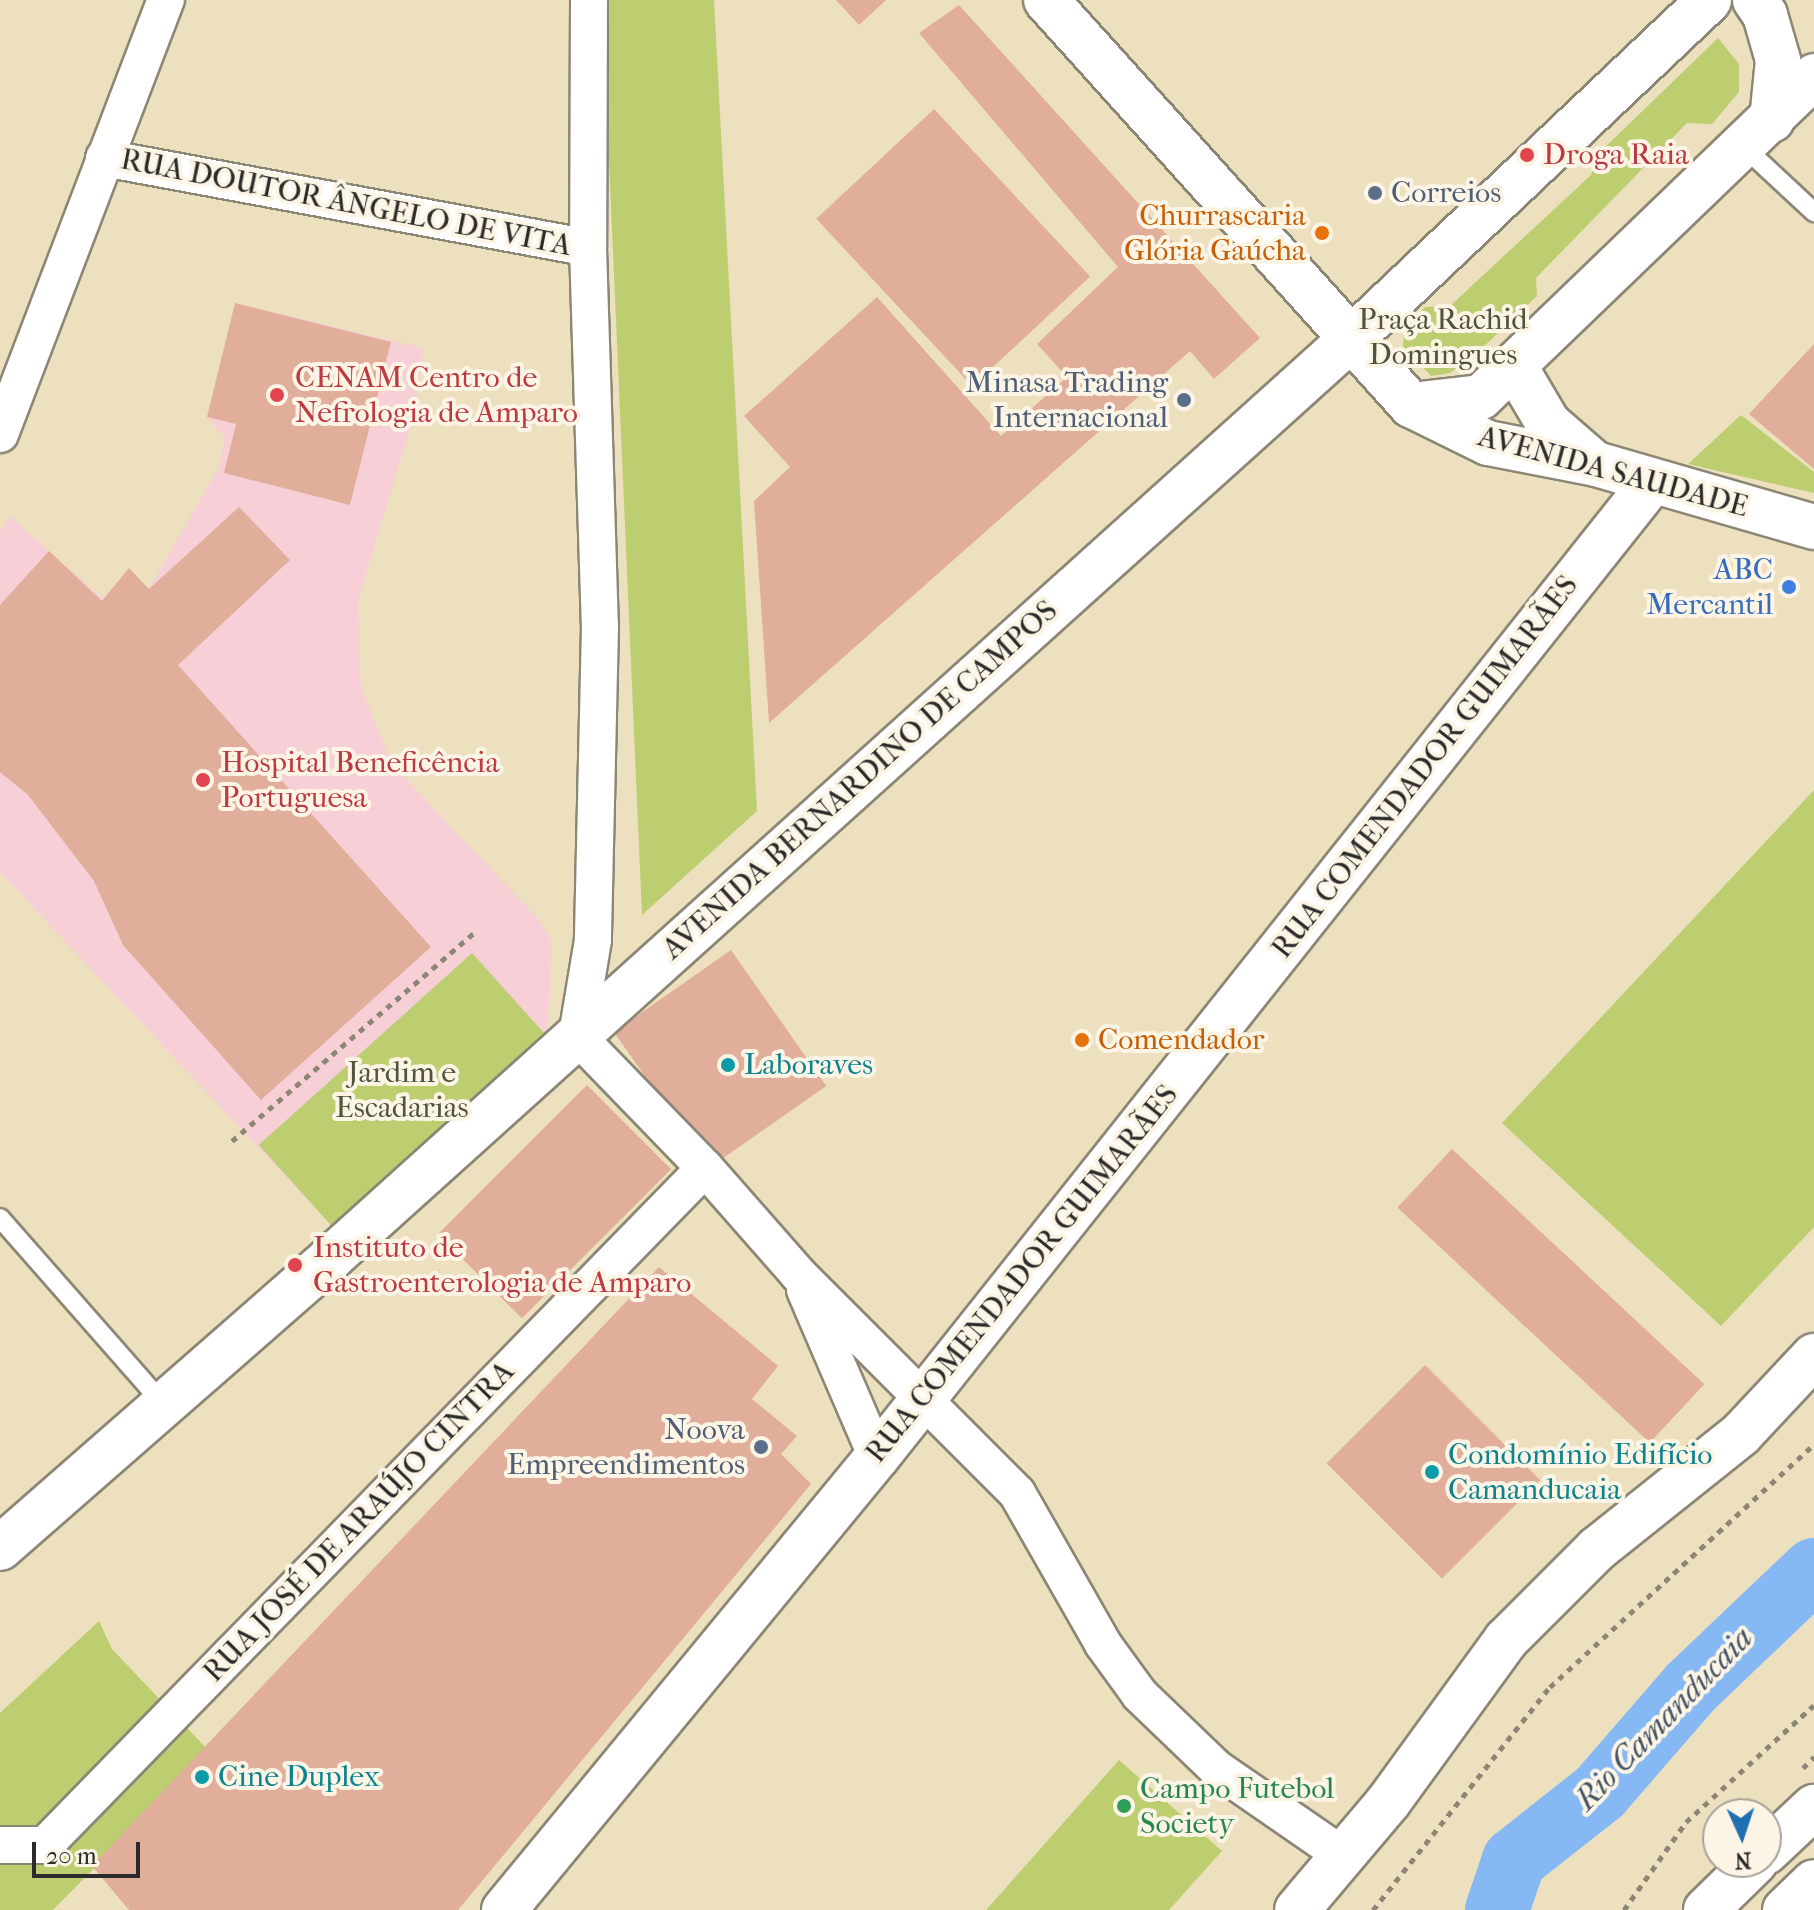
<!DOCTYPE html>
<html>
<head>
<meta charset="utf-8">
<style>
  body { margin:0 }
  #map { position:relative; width:1814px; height:1910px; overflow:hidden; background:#ede0bf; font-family:"IM FELL French Canon",serif }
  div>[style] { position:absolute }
  .built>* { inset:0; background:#f6cfd7 }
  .green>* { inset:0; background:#bdce71; transform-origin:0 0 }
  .river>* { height:64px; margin:-32px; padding:0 32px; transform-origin:32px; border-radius:32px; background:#86b8f3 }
  .building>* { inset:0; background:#e0ae9b; transform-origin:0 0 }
  .path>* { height:5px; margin-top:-2.5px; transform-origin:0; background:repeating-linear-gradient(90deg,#8c8675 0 6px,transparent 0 12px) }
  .roads { filter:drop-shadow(2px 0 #8c8675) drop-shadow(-2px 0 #8c8675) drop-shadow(0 2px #8c8675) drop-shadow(0 -2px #8c8675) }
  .lane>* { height:18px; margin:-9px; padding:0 9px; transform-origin:9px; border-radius:9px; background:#fff }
  .street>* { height:36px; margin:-18px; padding:0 18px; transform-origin:18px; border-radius:18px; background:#fff }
  .secondary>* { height:44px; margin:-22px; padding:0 22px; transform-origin:22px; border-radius:22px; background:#fff }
  .primary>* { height:44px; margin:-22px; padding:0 22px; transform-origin:22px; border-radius:22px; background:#fff }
  .dots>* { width:22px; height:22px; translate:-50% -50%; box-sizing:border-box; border:4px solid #fcf5e5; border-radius:50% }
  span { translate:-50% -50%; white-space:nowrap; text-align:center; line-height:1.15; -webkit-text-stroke:8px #fcf5e5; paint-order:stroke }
  .health-label { font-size:30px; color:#be3a42 }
  .left { translate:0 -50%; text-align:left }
  .service-label { font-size:30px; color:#4e5e75 }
  .right { translate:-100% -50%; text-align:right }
  .street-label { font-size:30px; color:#2b2b2b }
  .food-label { font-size:30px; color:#c56008 }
  .park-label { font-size:30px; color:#50543c }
  .shop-label { font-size:30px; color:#366cbe }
  .culture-label { font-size:30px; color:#0d838f }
  .leisure-label { font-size:30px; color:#27864d }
  .water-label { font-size:32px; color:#465567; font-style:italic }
  .north { position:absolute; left:1702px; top:1798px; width:80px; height:80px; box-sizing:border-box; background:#fcf5e5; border:2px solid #a8a49b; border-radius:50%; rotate:177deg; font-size:22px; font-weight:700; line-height:32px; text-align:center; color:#2b2b2b }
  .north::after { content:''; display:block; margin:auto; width:28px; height:36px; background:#1f6fb2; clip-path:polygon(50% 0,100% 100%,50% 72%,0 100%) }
  .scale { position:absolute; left:32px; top:1842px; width:108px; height:36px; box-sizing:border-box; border:4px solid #2b2b2b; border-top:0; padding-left:10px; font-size:24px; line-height:28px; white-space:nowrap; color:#2b2b2b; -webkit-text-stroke:6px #fcf5e5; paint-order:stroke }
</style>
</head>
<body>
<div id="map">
  <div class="built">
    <div style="clip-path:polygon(235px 303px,424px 348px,413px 419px,358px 600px,361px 687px,392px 764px,539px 920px,552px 942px,547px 1037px,333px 1227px,0 872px,0 532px,10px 516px,102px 598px,129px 571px,149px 589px,219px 467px,225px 438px,207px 417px)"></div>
  </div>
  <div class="green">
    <div style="clip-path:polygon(602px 0,714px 0,757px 811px,642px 915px)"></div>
    <div style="clip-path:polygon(1718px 38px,1739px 64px,1739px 92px,1712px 124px,1687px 123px,1536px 278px,1537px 296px,1479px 351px,1450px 373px,1431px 376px,1403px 346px,1405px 328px,1425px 307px,1450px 306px,1591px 175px,1599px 153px)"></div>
    <div style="clip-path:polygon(1741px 415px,1814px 472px,1814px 493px,1688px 464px)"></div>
    <div style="clip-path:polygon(1814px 790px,1814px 1227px,1721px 1326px,1502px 1123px)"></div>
    <div style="left:472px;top:953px;width:113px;height:287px;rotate:48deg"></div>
    <div style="clip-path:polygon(99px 1621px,112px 1649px,209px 1751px,53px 1910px,0 1910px,0 1713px)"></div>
    <div style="clip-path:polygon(1119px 1760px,1222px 1851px,1169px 1910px,986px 1910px)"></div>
  </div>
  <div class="river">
    <div style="left:1497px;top:1910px;width:53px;rotate:-71.2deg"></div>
    <div style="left:1514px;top:1860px;width:110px;rotate:-38.3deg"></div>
    <div style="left:1600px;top:1792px;width:138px;rotate:-49.1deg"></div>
    <div style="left:1690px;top:1688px;width:171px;rotate:-43.6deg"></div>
  </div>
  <div class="building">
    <div style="clip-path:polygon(836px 0,886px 0,859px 25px)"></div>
    <div style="clip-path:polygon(959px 5px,1260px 338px,1214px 379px,1190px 351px,769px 723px,754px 501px,790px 467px,744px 416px,877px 297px,1001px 436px,1067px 377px,1037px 344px,1118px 267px,919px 33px)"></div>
    <div style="left:934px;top:109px;width:229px;height:161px;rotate:47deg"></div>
    <div style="clip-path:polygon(235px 303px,391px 342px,350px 505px,224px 473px,236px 424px,207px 417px)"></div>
    <div style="clip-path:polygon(1814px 344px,1814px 469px,1749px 414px)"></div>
    <div style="clip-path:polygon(239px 507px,290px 560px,178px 665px,431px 947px,261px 1100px,123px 945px,94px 881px,28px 795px,0 772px,0 605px,49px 551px,102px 601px,129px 568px,149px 589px)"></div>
    <div style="left:731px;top:950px;width:166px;height:143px;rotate:55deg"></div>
    <div style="left:587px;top:1085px;width:119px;height:211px;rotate:45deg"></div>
    <div style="left:1452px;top:1149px;width:345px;height:80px;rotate:43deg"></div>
    <div style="clip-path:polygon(659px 1267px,778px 1366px,752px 1399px,797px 1436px,781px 1454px,811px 1484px,458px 1910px,129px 1910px,92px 1866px)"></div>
    <div style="left:1425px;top:1365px;width:163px;height:139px;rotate:45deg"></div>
  </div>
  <div class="path">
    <div style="left:232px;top:1141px;width:323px;rotate:-40.7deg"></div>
    <div style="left:1803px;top:1768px;width:16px;rotate:-45deg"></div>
    <div style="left:1373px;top:1910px;width:285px;rotate:-51.6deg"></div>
    <div style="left:1550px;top:1687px;width:359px;rotate:-42.6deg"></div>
    <div style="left:1624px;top:1910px;width:108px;rotate:-54.8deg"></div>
    <div style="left:1686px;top:1822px;width:173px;rotate:-42.4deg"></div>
  </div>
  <div class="roads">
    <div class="lane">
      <div style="left:1744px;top:147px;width:96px;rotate:42.9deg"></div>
      <div style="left:0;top:1218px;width:250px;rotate:48.7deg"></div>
    </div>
    <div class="street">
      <div style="left:589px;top:0;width:248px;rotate:90.2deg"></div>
      <div style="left:588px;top:248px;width:378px;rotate:88.2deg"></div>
      <div style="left:600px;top:626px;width:314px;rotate:91.3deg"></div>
      <div style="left:593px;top:940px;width:97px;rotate:99.5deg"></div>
      <div style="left:577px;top:1036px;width:184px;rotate:45.9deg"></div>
      <div style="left:705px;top:1168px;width:141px;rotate:48.7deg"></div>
      <div style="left:798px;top:1274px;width:310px;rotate:45deg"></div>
      <div style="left:1017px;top:1493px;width:174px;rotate:60.3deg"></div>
      <div style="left:1103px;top:1644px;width:63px;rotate:54deg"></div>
      <div style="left:1140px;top:1695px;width:105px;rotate:43.8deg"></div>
      <div style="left:1216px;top:1768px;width:153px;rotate:34.6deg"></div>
      <div style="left:104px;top:158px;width:492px;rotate:10.5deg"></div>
      <div style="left:0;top:434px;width:465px;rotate:-69.1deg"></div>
      <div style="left:805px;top:1290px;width:182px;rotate:66.7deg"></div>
      <div style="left:0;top:1845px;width:45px"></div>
      <div style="left:45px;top:1845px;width:945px;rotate:-45.73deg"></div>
    </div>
    <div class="secondary">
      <div style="left:1046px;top:0;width:545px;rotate:47.97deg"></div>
      <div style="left:1411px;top:405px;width:86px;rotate:26.3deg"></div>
      <div style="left:1488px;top:443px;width:110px;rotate:11deg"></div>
      <div style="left:1596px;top:464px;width:227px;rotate:16.1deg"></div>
      <div style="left:1755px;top:0;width:18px;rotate:56deg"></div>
      <div style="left:1765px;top:15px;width:47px;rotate:73.9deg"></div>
      <div style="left:1778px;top:60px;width:60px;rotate:95.7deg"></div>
      <div style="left:1515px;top:367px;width:65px;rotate:59.5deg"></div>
      <div style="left:1548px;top:423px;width:61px;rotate:41deg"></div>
      <div style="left:1411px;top:405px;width:70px;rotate:-6.5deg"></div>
      <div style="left:1481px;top:397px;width:463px;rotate:-43.9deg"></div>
      <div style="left:0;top:1548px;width:440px;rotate:-41.2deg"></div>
      <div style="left:331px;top:1258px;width:1376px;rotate:-42.02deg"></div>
      <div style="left:1353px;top:337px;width:490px;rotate:-43.4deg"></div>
      <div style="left:504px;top:1910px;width:587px;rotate:-50.53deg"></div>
      <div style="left:877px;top:1457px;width:1245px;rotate:-51.52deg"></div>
      <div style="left:1297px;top:1910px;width:143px;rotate:-49.8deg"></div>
      <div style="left:1389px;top:1801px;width:199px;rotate:-54deg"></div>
      <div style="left:1506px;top:1640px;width:129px;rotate:-45deg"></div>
      <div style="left:1597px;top:1549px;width:184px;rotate:-38.6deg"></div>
      <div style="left:1741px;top:1434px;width:107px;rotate:-46.9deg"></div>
    </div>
    <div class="primary">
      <div style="left:1766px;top:1852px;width:66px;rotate:-43.2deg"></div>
      <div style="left:1706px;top:1910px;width:69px;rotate:-44.4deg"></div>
      <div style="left:1785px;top:1910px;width:40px;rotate:-44deg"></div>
    </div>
  </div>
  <div class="dots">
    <div style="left:1527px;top:155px;background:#e0444e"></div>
    <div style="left:1375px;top:193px;background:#5c6f8a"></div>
    <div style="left:1322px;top:233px;background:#e8710a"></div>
    <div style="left:277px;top:395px;background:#e0444e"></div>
    <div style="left:1184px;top:400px;background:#5c6f8a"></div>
    <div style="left:1789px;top:587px;background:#3f7fe0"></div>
    <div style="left:203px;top:780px;background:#e0444e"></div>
    <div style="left:1082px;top:1040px;background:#e8710a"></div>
    <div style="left:728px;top:1065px;background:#0f9aa8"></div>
    <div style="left:295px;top:1265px;background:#e0444e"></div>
    <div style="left:761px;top:1447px;background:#5c6f8a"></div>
    <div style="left:1432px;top:1472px;background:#0f9aa8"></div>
    <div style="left:202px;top:1777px;background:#0f9aa8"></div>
    <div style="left:1124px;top:1806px;background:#2e9e5b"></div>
  </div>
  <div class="health-label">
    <span class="left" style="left:1543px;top:155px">Droga Raia</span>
    <span class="left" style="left:295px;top:395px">CENAM Centro de<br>Nefrologia de Amparo</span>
    <span class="left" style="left:221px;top:780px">Hospital Beneficência<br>Portuguesa</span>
    <span class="left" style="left:313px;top:1265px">Instituto de<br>Gastroenterologia de Amparo</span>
  </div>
  <div class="service-label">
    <span class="left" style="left:1391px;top:193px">Correios</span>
    <span class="right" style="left:1168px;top:400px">Minasa Trading<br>Internacional</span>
    <span class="right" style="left:745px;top:1447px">Noova<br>Empreendimentos</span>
  </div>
  <div class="street-label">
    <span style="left:346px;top:203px;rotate:11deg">RUA DOUTOR ÂNGELO DE VITA</span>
    <span style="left:1613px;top:472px;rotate:15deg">AVENIDA SAUDADE</span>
    <span style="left:1425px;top:767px;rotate:-52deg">RUA COMENDADOR GUIMARÃES</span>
    <span style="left:860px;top:780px;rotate:-42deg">AVENIDA BERNARDINO DE CAMPOS</span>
    <span style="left:1022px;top:1274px;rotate:-51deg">RUA COMENDADOR GUIMARÃES</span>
    <span style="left:359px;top:1522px;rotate:-46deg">RUA JOSÉ DE ARAÚJO CINTRA</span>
  </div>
  <div class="food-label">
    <span class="right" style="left:1306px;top:233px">Churrascaria<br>Glória Gaúcha</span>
    <span class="left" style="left:1098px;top:1040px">Comendador</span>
  </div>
  <div class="park-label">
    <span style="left:1443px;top:337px">Praça Rachid<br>Domingues</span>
    <span style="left:402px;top:1090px">Jardim e<br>Escadarias</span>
  </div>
  <div class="shop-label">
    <span class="right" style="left:1773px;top:587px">ABC<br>Mercantil</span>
  </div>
  <div class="culture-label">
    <span class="left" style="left:744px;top:1065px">Laboraves</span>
    <span class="left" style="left:1448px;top:1472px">Condomínio Edifício<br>Camanducaia</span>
    <span class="left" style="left:218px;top:1777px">Cine Duplex</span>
  </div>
  <div class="leisure-label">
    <span class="left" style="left:1140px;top:1806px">Campo Futebol<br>Society</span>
  </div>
  <div class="water-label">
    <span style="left:1664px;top:1719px;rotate:-46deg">Rio Camanducaia</span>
  </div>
  <div class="north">N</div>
  <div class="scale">20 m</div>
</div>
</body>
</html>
